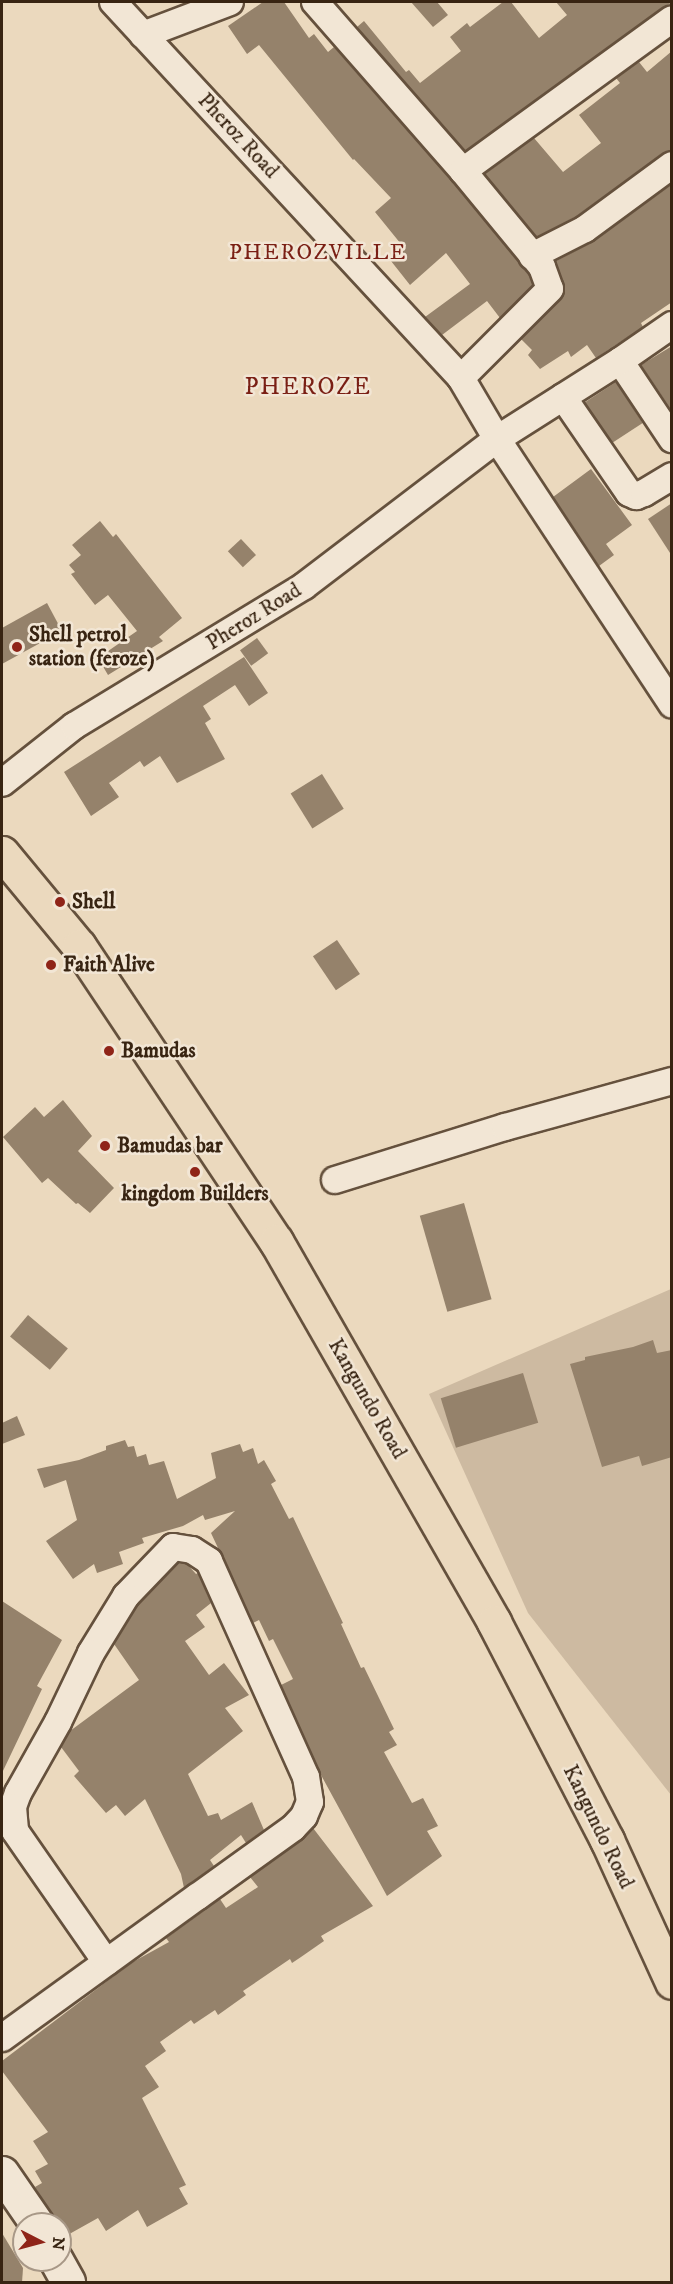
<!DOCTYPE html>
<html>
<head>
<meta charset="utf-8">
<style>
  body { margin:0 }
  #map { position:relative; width:673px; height:2284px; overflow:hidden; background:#ebd9be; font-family:"IM FELL DW Pica",serif }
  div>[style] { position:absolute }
  .green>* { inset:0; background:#cdbaa1 }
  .building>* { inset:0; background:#95826b; transform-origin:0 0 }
  .roads { filter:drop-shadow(2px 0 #65513d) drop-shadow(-2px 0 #65513d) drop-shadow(0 2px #65513d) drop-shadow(0 -2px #65513d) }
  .minor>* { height:26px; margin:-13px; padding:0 13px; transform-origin:13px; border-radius:13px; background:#f2e6d5 }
  .secondary>* { height:33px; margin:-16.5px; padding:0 16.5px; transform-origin:16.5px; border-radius:16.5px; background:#f2e6d5 }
  .trunk>* { height:33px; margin:-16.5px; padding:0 16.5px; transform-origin:16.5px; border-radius:16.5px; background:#ebd9be }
  .dots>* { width:16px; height:16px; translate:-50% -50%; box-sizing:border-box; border:3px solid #f2e6d5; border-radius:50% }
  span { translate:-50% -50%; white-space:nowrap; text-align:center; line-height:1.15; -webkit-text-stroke:5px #f2e6d5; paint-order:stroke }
  .street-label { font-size:21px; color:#382412 }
  .poi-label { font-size:21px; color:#382412; font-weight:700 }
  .left { translate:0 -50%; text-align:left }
  .neighbourhood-label { font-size:22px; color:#7a1f14; letter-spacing:1.5px }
  .quarter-label { font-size:24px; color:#7a1f14; letter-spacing:1.5px }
  .frame { position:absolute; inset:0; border:3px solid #382412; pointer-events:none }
  .north { position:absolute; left:12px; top:2212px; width:60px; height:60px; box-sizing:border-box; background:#f2e6d5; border:2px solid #a89887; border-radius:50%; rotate:96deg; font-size:16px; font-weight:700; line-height:24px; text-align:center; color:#382412 }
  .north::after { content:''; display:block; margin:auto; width:21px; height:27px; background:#8f2418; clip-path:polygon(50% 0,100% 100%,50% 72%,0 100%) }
</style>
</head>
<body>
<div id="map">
  <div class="green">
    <div style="clip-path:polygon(671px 1289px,671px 1795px,528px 1613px,429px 1394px)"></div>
  </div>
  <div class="building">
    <div style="clip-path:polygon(263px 2px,284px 2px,309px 38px,314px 34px,328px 52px,334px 47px,452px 181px,529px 275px,533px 285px,500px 318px,487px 301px,442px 335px,425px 317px,470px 284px,446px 253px,410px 285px,391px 261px,405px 249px,375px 212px,391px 198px,354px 159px,353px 160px,259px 45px,247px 54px,228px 26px)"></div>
    <div style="clip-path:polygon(411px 2px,437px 2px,448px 15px,433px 27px)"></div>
    <div style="clip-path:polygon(503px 2px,511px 2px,539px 38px,567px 15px,556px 2px,672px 2px,465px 151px,357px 27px,364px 21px,406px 72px,409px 70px,420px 83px,461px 51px,450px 37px,467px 23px,470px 27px)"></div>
    <div style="clip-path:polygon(672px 51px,672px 150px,663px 153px,577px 216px,537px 237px,485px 174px,534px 138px,563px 172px,601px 143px,579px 115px,620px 83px,616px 78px,639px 62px,647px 72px)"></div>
    <div style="clip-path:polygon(672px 184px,672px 302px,641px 323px,643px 327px,596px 358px,587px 345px,571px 357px,568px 351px,540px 369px,528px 355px,532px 350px,521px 339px,564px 293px,556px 261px,594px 241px)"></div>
    <div style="clip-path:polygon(672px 346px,672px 411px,641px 365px)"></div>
    <div style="left:616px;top:382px;width:49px;height:37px;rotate:57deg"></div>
    <div style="clip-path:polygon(591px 469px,632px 525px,606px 544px,614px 555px,599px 566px,553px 497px)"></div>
    <div style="clip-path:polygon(672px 503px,672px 556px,648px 519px)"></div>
    <div style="clip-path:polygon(100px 521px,113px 537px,116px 534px,182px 618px,159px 637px,163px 641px,108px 675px,98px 658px,137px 631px,108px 595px,95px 605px,71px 574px,75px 572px,69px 565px,81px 555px,72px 545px)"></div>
    <div style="left:241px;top:539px;width:22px;height:18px;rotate:47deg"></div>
    <div style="clip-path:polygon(47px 603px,62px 631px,2px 664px,2px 628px)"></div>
    <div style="left:257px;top:638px;width:19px;height:21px;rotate:54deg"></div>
    <div style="clip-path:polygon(244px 657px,268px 693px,249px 706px,235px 685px,203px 706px,211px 719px,205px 723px,225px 759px,177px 783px,160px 756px,144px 767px,140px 761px,109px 783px,119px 797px,91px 816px,64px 772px)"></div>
    <div style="left:322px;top:774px;width:41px;height:37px;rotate:58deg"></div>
    <div style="left:337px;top:940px;width:41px;height:29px;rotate:56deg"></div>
    <div style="clip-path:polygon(63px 1100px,92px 1136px,78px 1151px,114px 1188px,90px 1213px,78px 1203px,76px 1204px,48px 1178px,42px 1183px,3px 1137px,35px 1107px,44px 1117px)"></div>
    <div style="left:464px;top:1203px;width:100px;height:46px;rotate:74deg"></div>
    <div style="left:28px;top:1315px;width:52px;height:28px;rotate:40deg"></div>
    <div style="clip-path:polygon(653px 1340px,657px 1353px,672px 1350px,672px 1457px,642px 1466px,639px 1456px,602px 1467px,570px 1364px,585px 1360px,585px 1357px,633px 1347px)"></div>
    <div style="left:523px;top:1373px;width:52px;height:86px;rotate:73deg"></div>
    <div style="clip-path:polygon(17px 1416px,25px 1435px,2px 1444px,2px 1423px)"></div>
    <div style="clip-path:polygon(125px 1440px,128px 1447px,134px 1446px,137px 1457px,146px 1454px,149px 1465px,164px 1461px,177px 1499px,216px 1478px,211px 1453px,240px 1444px,243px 1452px,253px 1448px,258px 1464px,264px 1460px,276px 1481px,271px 1484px,289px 1519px,293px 1517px,343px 1623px,341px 1624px,361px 1668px,364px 1667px,394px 1729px,389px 1732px,397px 1745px,384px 1752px,412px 1803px,423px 1798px,438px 1826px,427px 1831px,442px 1856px,387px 1896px,321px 1775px,281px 1685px,293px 1679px,273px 1639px,269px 1641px,259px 1620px,253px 1623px,211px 1533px,235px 1511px,205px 1520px,203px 1515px,183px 1526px,142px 1538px,144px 1543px,119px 1552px,123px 1564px,97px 1573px,94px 1564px,73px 1579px,46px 1541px,77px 1520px,66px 1480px,44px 1488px,37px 1469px,79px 1460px,106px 1450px,106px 1446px)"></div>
    <div style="clip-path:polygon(178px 1563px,187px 1564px,196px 1574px,198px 1573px,211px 1603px,196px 1615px,205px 1627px,185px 1641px,209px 1675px,224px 1663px,249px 1695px,225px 1708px,243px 1731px,188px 1774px,208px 1816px,218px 1813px,221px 1820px,252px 1802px,264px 1830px,246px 1843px,241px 1835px,210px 1860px,214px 1866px,184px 1888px,181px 1874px,145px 1799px,125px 1816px,116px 1805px,106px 1813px,74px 1776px,79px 1771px,61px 1747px,70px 1731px,139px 1680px,114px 1644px,138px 1605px)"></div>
    <div style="clip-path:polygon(2px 1601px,62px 1640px,37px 1686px,42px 1689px,2px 1773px)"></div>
    <div style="clip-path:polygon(313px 1828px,373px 1906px,321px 1936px,324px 1941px,301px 1957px,292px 1963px,290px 1959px,243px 1991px,246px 1995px,218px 2015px,215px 2010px,194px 2024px,191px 2020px,160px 2042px,166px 2051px,145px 2066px,159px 2087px,142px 2098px,186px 2185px,179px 2188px,188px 2204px,147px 2227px,138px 2210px,106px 2231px,98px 2218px,64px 2237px,60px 2224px,57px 2224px,35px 2187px,42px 2183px,35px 2171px,48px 2164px,33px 2141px,48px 2132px,2px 2071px,2px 2061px,131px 1963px,169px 1942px,166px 1938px,220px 1899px,226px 1908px,258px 1887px,250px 1877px,302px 1840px)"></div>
    <div style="clip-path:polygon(2px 2233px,23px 2268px,22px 2283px,2px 2283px)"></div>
  </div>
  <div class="roads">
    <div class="minor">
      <div style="left:113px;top:2px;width:512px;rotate:47.21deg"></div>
      <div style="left:461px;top:378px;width:71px;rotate:59.5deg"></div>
      <div style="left:497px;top:439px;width:318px;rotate:56.6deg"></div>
      <div style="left:315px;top:2px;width:225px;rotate:48.8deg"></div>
      <div style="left:463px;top:171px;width:124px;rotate:50.5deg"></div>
      <div style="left:542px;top:267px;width:23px;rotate:70deg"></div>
      <div style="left:550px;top:289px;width:126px;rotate:135deg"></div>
      <div style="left:143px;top:35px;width:93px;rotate:-20.8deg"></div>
      <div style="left:463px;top:171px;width:258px;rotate:-36deg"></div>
      <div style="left:532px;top:256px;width:59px;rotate:-27deg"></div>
      <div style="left:585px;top:229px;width:108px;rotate:-36.3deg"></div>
      <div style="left:620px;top:361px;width:94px;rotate:56.3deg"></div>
      <div style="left:563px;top:397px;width:116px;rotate:55.5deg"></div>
      <div style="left:629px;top:493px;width:8px;rotate:23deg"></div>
      <div style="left:636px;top:496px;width:9px;rotate:-21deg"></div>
      <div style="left:644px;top:493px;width:33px;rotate:-31deg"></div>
      <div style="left:2px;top:783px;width:92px;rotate:-38.4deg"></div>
      <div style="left:74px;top:726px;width:269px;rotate:-31.3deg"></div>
      <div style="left:304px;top:586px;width:243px;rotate:-37.3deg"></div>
      <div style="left:497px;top:439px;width:146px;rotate:-32.4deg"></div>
      <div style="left:620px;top:361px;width:63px;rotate:-34.7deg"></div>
      <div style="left:335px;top:1180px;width:178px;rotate:-17.3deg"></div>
      <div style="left:505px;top:1127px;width:173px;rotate:-15.4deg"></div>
      <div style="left:2px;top:2038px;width:241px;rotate:-35.9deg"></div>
      <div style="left:197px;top:1897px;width:118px;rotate:-35.7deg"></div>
      <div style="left:293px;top:1828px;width:16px;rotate:-47deg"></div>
      <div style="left:304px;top:1816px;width:15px;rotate:-67deg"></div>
      <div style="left:310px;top:1802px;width:25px;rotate:-99deg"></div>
      <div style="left:306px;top:1777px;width:237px;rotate:-114.2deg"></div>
      <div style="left:209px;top:1561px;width:20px;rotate:-147deg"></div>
      <div style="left:192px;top:1550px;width:19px;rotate:-171deg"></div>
      <div style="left:173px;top:1547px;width:68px;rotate:133.8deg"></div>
      <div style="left:126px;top:1596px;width:67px;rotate:121.6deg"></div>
      <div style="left:91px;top:1653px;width:76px;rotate:115.6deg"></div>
      <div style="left:58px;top:1722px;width:81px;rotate:119.4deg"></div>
      <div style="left:18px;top:1793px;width:15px;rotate:110deg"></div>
      <div style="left:13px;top:1807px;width:24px;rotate:85deg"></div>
      <div style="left:15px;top:1831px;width:160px;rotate:55.2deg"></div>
    </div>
    <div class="secondary">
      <div style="left:2px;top:2173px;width:62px;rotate:55.5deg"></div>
      <div style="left:56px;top:2260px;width:25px;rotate:61deg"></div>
    </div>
    <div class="trunk">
      <div style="left:2px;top:853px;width:121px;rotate:50.4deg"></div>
      <div style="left:79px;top:946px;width:355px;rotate:56.3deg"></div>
      <div style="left:276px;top:1241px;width:439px;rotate:60.2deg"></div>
      <div style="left:494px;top:1622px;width:246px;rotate:62.6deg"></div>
      <div style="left:607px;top:1840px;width:156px;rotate:65.4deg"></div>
    </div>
  </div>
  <div class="dots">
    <div style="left:17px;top:647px;background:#8f2418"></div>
    <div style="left:60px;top:902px;background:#8f2418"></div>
    <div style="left:51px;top:965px;background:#8f2418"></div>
    <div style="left:109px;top:1051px;background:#8f2418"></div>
    <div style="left:105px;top:1146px;background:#8f2418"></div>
    <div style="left:195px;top:1172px;background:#8f2418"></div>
  </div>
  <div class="street-label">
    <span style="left:238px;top:136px;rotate:47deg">Pheroz Road</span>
    <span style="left:254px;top:617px;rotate:-32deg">Pheroz Road</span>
    <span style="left:367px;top:1399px;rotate:60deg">Kangundo Road</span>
    <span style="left:598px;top:1827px;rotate:64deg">Kangundo Road</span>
  </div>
  <div class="poi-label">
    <span class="left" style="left:29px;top:647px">Shell petrol<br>station (feroze)</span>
    <span class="left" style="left:72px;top:902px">Shell</span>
    <span class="left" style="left:63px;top:965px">Faith Alive</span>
    <span class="left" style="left:121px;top:1051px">Bamudas</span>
    <span class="left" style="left:117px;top:1146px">Bamudas bar</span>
    <span style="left:195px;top:1194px">kingdom Builders</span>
  </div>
  <div class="neighbourhood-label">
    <span style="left:318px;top:253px">PHEROZVILLE</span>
  </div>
  <div class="quarter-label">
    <span style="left:308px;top:388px">PHEROZE</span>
  </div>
  <div class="frame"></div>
  <div class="north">N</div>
</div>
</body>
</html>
